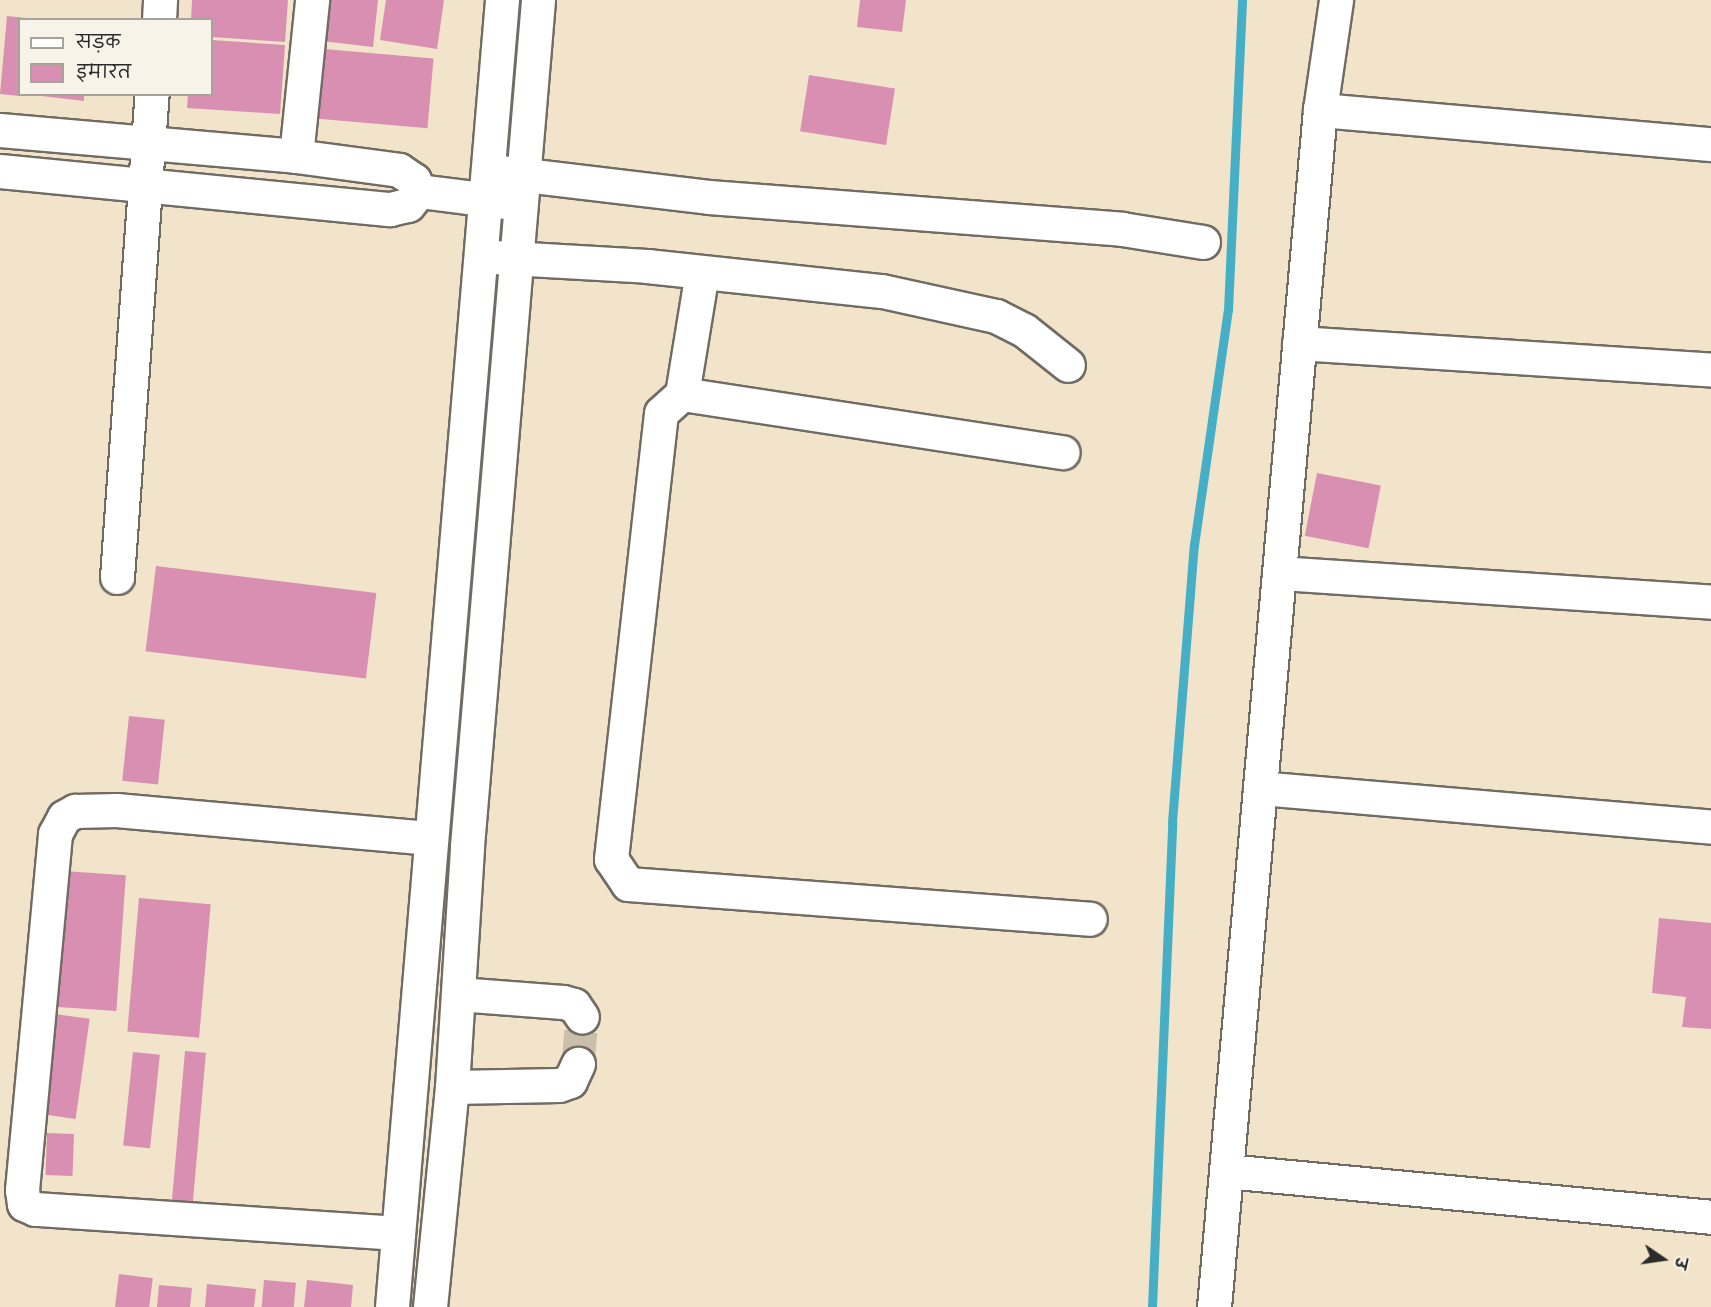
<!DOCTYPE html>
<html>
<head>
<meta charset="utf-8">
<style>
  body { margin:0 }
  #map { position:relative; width:1711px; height:1307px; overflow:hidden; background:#f2e4cb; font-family:Sriracha,"Playpen Sans Deva",sans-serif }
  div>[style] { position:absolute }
  .stream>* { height:9px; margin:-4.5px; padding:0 4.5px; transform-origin:4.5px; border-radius:4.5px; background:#46afc5 }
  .building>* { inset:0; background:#d88fb1; transform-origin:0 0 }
  .minor-tunnel>* { height:33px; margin-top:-16.5px; transform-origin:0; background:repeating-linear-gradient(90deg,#cabfab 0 33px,transparent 0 49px) }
  .roads { filter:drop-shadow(2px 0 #716c63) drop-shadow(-2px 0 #716c63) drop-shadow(0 2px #716c63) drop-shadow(0 -2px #716c63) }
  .minor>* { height:33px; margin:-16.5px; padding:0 16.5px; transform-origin:16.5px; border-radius:16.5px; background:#fff }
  span { translate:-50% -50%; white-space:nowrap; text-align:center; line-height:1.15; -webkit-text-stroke:6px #f7f3e8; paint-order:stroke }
  .legend { position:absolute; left:18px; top:18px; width:195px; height:78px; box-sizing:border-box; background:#f7f3e8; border:2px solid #a5a39c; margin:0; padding:8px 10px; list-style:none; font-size:18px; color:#2b2b2b }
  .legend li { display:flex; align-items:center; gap:12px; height:30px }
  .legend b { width:30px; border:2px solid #a5a39c }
  .north { position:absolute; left:1633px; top:1229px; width:60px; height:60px; -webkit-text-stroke:4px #f7f3e8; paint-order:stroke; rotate:103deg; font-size:16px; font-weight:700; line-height:24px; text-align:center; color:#2b2b2b }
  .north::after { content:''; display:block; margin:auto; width:21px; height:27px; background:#2b2b2b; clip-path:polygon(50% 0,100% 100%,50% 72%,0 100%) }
</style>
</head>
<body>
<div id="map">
  <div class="stream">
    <div style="left:1152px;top:1307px;width:485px;rotate:-87.6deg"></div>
    <div style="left:1172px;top:822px;width:278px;rotate:-85.5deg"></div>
    <div style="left:1194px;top:545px;width:237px;rotate:-81.8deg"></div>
    <div style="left:1228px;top:310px;width:310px;rotate:-87.4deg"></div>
  </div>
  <div class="building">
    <div style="clip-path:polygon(192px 0,288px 0,285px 42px,212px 37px,212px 20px,191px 20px)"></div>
    <div style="clip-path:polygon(318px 0,378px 0,373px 47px,313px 40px)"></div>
    <div style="clip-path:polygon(386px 0,444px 0,437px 49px,380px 40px)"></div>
    <div style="clip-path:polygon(860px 0,906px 0,902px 32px,857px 27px)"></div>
    <div style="clip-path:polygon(7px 16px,26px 18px,20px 20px,20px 96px,0 94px)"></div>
    <div style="clip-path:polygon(212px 40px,285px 45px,280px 114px,187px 108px,188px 94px,212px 94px)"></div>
    <div style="left:313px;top:48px;width:121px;height:70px;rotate:5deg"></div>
    <div style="left:809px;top:75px;width:87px;height:57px;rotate:9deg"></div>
    <div style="clip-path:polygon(25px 94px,84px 94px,84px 101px)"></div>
    <div style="left:1317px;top:473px;width:65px;height:64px;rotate:11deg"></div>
    <div style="left:156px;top:566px;width:222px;height:86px;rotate:7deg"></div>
    <div style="left:129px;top:716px;width:36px;height:65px;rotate:6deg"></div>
    <div style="left:64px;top:871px;width:62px;height:136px;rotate:4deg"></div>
    <div style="left:139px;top:898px;width:72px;height:134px;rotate:5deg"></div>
    <div style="clip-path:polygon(1659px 918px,1711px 923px,1711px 1029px,1682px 1027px,1686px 997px,1652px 993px)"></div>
    <div style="left:55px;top:1014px;width:35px;height:101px;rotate:8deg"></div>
    <div style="left:185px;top:1051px;width:21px;height:154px;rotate:5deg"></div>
    <div style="left:133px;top:1052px;width:27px;height:94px;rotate:6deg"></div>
    <div style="left:47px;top:1133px;width:27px;height:42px;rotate:2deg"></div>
    <div style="left:119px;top:1274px;width:34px;height:33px;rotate:7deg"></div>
    <div style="left:264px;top:1280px;width:32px;height:27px;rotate:5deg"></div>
    <div style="clip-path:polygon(307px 1280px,353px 1285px,351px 1307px,304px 1307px)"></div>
    <div style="clip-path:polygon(207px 1284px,256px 1289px,254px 1307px,205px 1307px)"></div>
    <div style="clip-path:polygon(159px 1285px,192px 1288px,190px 1307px,157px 1307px)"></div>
  </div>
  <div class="minor-tunnel">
    <div style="left:578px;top:1064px;width:47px;rotate:-85.1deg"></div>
  </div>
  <div class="roads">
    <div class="minor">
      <div style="left:159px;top:20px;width:20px;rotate:-87deg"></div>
      <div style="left:1320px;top:110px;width:392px;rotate:5deg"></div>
      <div style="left:0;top:130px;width:297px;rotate:5deg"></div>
      <div style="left:296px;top:156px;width:104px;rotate:7.7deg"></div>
      <div style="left:399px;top:170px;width:18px;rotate:34deg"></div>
      <div style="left:414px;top:180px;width:12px;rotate:66deg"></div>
      <div style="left:296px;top:156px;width:157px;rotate:-84.1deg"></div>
      <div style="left:0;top:171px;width:392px;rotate:5.6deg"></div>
      <div style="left:390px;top:209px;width:18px;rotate:-13deg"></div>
      <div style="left:408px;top:205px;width:18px;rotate:-52deg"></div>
      <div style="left:500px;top:172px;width:210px;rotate:6.8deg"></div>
      <div style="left:709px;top:197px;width:414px;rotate:4.4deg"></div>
      <div style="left:1122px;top:229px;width:82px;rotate:9.1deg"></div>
      <div style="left:419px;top:191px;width:88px;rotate:7.2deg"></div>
      <div style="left:493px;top:257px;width:154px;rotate:3.3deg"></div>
      <div style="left:647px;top:266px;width:236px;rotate:6.1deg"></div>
      <div style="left:882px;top:291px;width:117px;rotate:12.4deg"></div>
      <div style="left:996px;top:316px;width:31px;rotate:27deg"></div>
      <div style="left:1024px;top:330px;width:56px;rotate:38.5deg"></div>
      <div style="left:702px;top:272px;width:124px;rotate:99.3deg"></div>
      <div style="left:682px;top:394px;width:28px;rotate:138deg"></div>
      <div style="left:661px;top:413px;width:449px;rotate:96.4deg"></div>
      <div style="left:611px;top:859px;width:30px;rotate:56deg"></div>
      <div style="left:628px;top:884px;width:463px;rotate:4.3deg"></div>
      <div style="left:1299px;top:343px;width:413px;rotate:3.7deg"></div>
      <div style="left:682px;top:394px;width:385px;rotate:8.7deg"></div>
      <div style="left:1279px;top:573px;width:433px;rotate:3.8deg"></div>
      <div style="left:117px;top:577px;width:484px;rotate:-85.9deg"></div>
      <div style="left:1260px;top:788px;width:453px;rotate:4.9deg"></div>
      <div style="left:458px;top:994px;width:105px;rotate:4.4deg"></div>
      <div style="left:563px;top:1002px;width:11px;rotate:15deg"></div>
      <div style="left:574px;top:1005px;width:14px;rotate:56deg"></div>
      <div style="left:452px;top:1087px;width:107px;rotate:-1.1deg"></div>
      <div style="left:559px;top:1085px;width:12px;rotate:-20deg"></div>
      <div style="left:570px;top:1081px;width:19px;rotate:-65deg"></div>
      <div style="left:1226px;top:1171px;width:487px;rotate:5.4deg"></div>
      <div style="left:398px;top:1233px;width:364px;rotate:-176.2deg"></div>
      <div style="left:35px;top:1209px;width:12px;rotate:-156deg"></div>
      <div style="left:24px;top:1204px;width:14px;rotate:-98deg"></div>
      <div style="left:22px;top:1190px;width:358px;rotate:-84.7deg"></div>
      <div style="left:55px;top:834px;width:19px;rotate:-62deg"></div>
      <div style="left:64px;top:817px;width:13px;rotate:-29deg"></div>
      <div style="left:75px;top:811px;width:41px;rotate:-1.4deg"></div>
      <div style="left:116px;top:810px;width:316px;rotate:5.1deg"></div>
      <div style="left:392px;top:1307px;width:1312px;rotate:-85.19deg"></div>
      <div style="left:430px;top:1307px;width:221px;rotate:-84.3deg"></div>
      <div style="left:452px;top:1087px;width:241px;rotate:-86.4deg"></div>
      <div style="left:467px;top:846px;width:849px;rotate:-85.2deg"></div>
      <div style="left:1214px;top:1307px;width:1202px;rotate:-84.94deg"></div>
      <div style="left:1320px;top:110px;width:111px;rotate:-81.7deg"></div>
    </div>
  </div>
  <ul class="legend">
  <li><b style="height:8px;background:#fff"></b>सड़क</li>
  <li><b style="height:16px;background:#d88fb1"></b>इमारत</li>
  </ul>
  <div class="north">उ</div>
</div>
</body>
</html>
